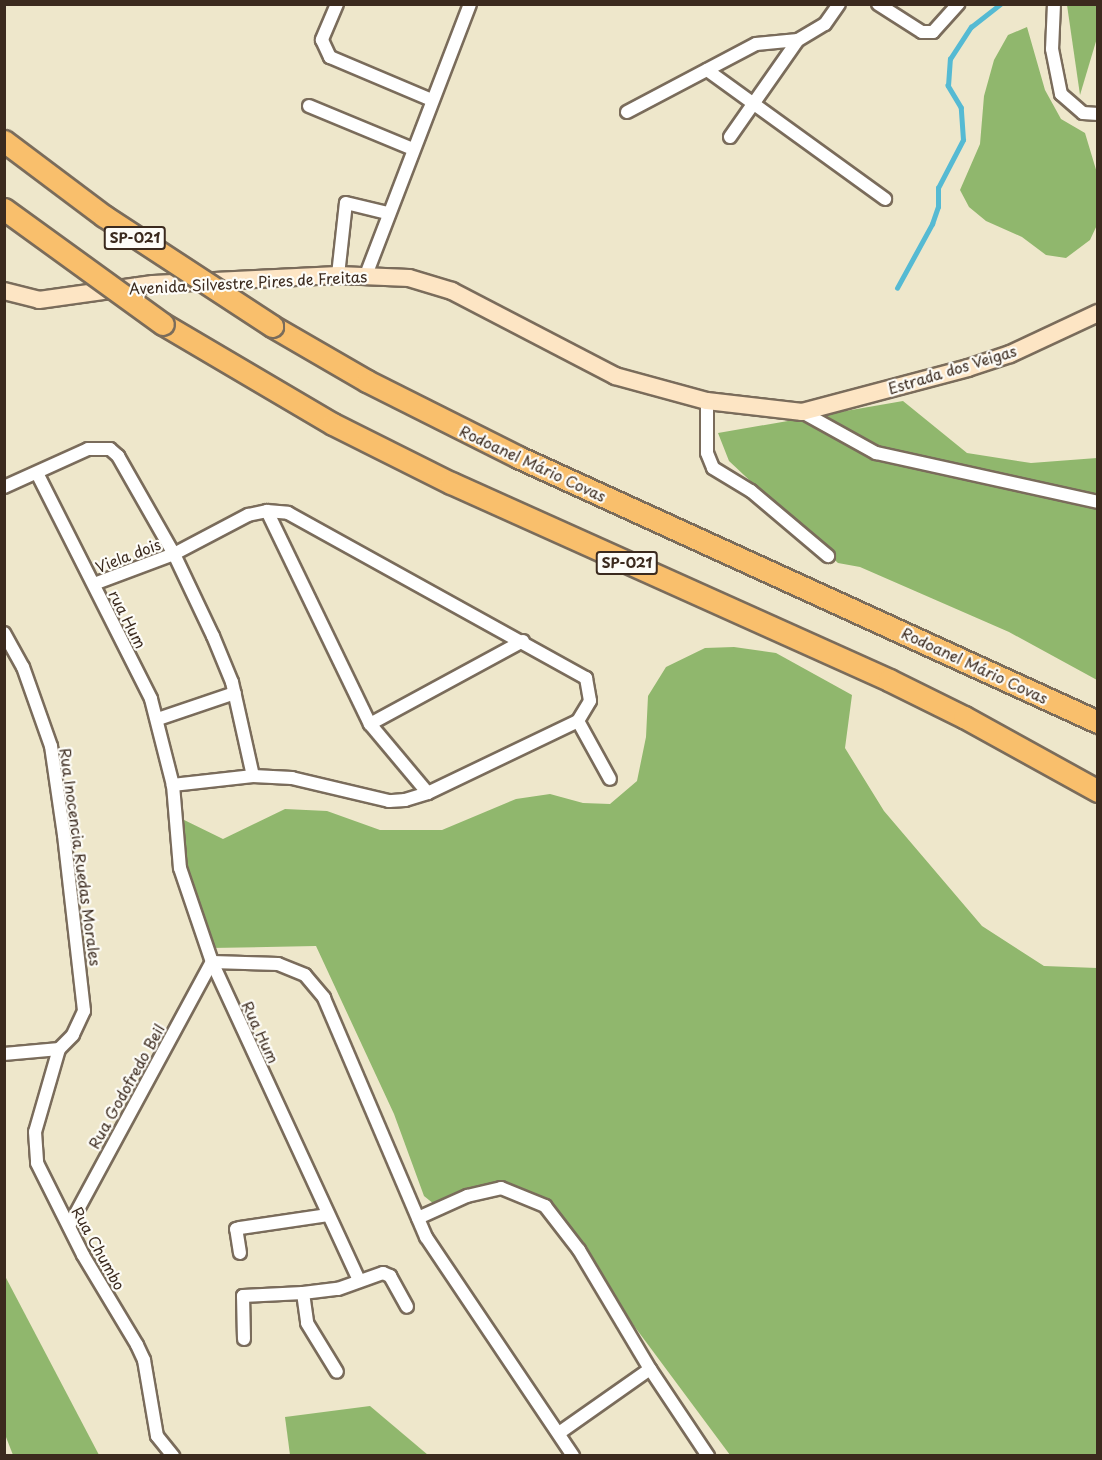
<!DOCTYPE html>
<html>
<head>
<meta charset="utf-8">
<style>
  body { margin:0 }
  #map { position:relative; width:1102px; height:1460px; overflow:hidden; background:#eee7cb; font-family:"Playpen Sans",sans-serif }
  div>[style] { position:absolute }
  .forest>* { inset:0; background:#90b76d }
  .stream>* { height:4.5px; margin:-2.25px; padding:0 2.25px; transform-origin:2.25px; border-radius:2.25px; background:#55bad3 }
  .roads { filter:drop-shadow(2px 0 #7a6c5b) drop-shadow(-2px 0 #7a6c5b) drop-shadow(0 2px #7a6c5b) drop-shadow(0 -2px #7a6c5b) }
  .street>* { height:12px; margin:-6px; padding:0 6px; transform-origin:6px; border-radius:6px; background:#fff }
  .secondary>* { height:16px; margin:-8px; padding:0 8px; transform-origin:8px; border-radius:8px; background:#fde5c4 }
  .highway>* { height:21px; margin:-10.5px; padding:0 10.5px; transform-origin:10.5px; border-radius:10.5px; background:#f9bf6c }
  .bridges { filter:drop-shadow(2px 0 #7a6c5b) drop-shadow(-2px 0 #7a6c5b) drop-shadow(0 2px #7a6c5b) drop-shadow(0 -2px #7a6c5b) }
  .highway-bridge>* { height:21px; margin:-10.5px; padding:0 10.5px; transform-origin:10.5px; border-radius:10.5px; background:#f9bf6c }
  span { translate:-50% -50%; white-space:nowrap; text-align:center; line-height:1.15; -webkit-text-stroke:4.5px #fdfcf7; paint-order:stroke }
  .shield-label span { padding:2px 4px; background:#fdfcf7; border:2px solid; border-radius:4px; -webkit-text-stroke-width:0 }
  .shield-label { font-size:14px; color:#3b2a1e; font-weight:700 }
  .street-label { font-size:15px; color:#3b2a1e }
  .frame { position:absolute; inset:0; border:6px solid #3b2a1e; pointer-events:none }
</style>
</head>
<body>
<div id="map">
  <div class="forest">
    <div style="clip-path:polygon(1067px 5px,1097px 5px,1097px 38px,1080px 95px)"></div>
    <div style="clip-path:polygon(1027px 27px,1045px 90px,1061px 119px,1085px 133px,1097px 173px,1097px 225px,1090px 240px,1066px 258px,1046px 255px,1022px 237px,986px 221px,969px 207px,960px 190px,980px 144px,984px 96px,994px 60px,1008px 35px)"></div>
    <div style="clip-path:polygon(903px 401px,967px 453px,1031px 463px,1097px 458px,1097px 680px,1009px 632px,860px 567px,838px 563px,729px 461px,718px 433px)"></div>
    <div style="clip-path:polygon(734px 647px,776px 653px,852px 695px,845px 748px,884px 811px,982px 926px,1044px 966px,1097px 968px,1097px 1455px,730px 1455px,545px 1206px,501px 1188px,439px 1208px,424px 1196px,394px 1114px,316px 946px,210px 948px,183px 868px,178px 817px,223px 839px,285px 809px,327px 811px,380px 830px,442px 830px,516px 799px,550px 794px,583px 803px,610px 804px,637px 781px,646px 737px,648px 696px,666px 667px,705px 648px)"></div>
    <div style="clip-path:polygon(5px 1276px,99px 1455px,13px 1455px,4px 1432px)"></div>
    <div style="clip-path:polygon(370px 1406px,428px 1455px,290px 1455px,285px 1417px)"></div>
  </div>
  <div class="stream">
    <div style="left:897px;top:288px;width:73px;rotate:-61.3deg"></div>
    <div style="left:932px;top:224px;width:18px;rotate:-71deg"></div>
    <div style="left:938px;top:207px;width:19px;rotate:-90deg"></div>
    <div style="left:938px;top:188px;width:54px;rotate:-62.5deg"></div>
    <div style="left:963px;top:140px;width:32px;rotate:-94deg"></div>
    <div style="left:961px;top:108px;width:26px;rotate:-121deg"></div>
    <div style="left:948px;top:86px;width:27px;rotate:-86deg"></div>
    <div style="left:950px;top:59px;width:38px;rotate:-57deg"></div>
    <div style="left:971px;top:27px;width:37px;rotate:-38deg"></div>
  </div>
  <div class="roads">
    <div class="street">
      <div style="left:337px;top:4px;width:39px;rotate:113deg"></div>
      <div style="left:322px;top:40px;width:19px;rotate:65deg"></div>
      <div style="left:330px;top:57px;width:111px;rotate:22.9deg"></div>
      <div style="left:878px;top:4px;width:52px;rotate:32.5deg"></div>
      <div style="left:922px;top:32px;width:11px"></div>
      <div style="left:933px;top:32px;width:38px;rotate:-48deg"></div>
      <div style="left:1054px;top:4px;width:45px;rotate:92.5deg"></div>
      <div style="left:1052px;top:49px;width:46px;rotate:78.7deg"></div>
      <div style="left:1061px;top:94px;width:29px;rotate:41deg"></div>
      <div style="left:1083px;top:113px;width:15px;rotate:4deg"></div>
      <div style="left:707px;top:70px;width:220px;rotate:35.9deg"></div>
      <div style="left:309px;top:106px;width:113px;rotate:22.5deg"></div>
      <div style="left:627px;top:112px;width:146px;rotate:-27.8deg"></div>
      <div style="left:756px;top:44px;width:42px;rotate:-5.4deg"></div>
      <div style="left:798px;top:40px;width:31px;rotate:-31deg"></div>
      <div style="left:825px;top:24px;width:24px;rotate:-55deg"></div>
      <div style="left:730px;top:137px;width:118px;rotate:-55deg"></div>
      <div style="left:338px;top:275px;width:72px;rotate:-83.7deg"></div>
      <div style="left:346px;top:203px;width:42px;rotate:13.7deg"></div>
      <div style="left:366px;top:275px;width:290px;rotate:-69deg"></div>
      <div style="left:707px;top:401px;width:52px;rotate:90deg"></div>
      <div style="left:707px;top:453px;width:16px;rotate:68deg"></div>
      <div style="left:713px;top:468px;width:44px;rotate:31.2deg"></div>
      <div style="left:751px;top:491px;width:101px;rotate:40.2deg"></div>
      <div style="left:802px;top:412px;width:85px;rotate:29deg"></div>
      <div style="left:876px;top:453px;width:227px;rotate:12.4deg"></div>
      <div style="left:37px;top:473px;width:253px;rotate:63.2deg"></div>
      <div style="left:151px;top:699px;width:89px;rotate:75.7deg"></div>
      <div style="left:173px;top:785px;width:83px;rotate:85.2deg"></div>
      <div style="left:180px;top:868px;width:99px;rotate:71.2deg"></div>
      <div style="left:212px;top:962px;width:350px;rotate:65.2deg"></div>
      <div style="left:4px;top:487px;width:92px;rotate:-24.3deg"></div>
      <div style="left:88px;top:449px;width:22px"></div>
      <div style="left:110px;top:449px;width:11px;rotate:41deg"></div>
      <div style="left:118px;top:456px;width:113px;rotate:60.3deg"></div>
      <div style="left:174px;top:554px;width:91px;rotate:64.6deg"></div>
      <div style="left:213px;top:636px;width:50px;rotate:67.6deg"></div>
      <div style="left:232px;top:682px;width:96px;rotate:77.4deg"></div>
      <div style="left:267px;top:511px;width:237px;rotate:64.2deg"></div>
      <div style="left:370px;top:724px;width:90px;rotate:50deg"></div>
      <div style="left:94px;top:584px;width:85px;rotate:-20.6deg"></div>
      <div style="left:174px;top:554px;width:84px;rotate:-27.8deg"></div>
      <div style="left:248px;top:515px;width:19px;rotate:-12deg"></div>
      <div style="left:267px;top:511px;width:21px;rotate:5deg"></div>
      <div style="left:288px;top:513px;width:341px;rotate:29deg"></div>
      <div style="left:586px;top:678px;width:23px;rotate:80deg"></div>
      <div style="left:590px;top:701px;width:23px;rotate:121deg"></div>
      <div style="left:578px;top:721px;width:166px;rotate:154.4deg"></div>
      <div style="left:428px;top:793px;width:24px;rotate:163deg"></div>
      <div style="left:405px;top:800px;width:16px;rotate:176deg"></div>
      <div style="left:389px;top:801px;width:100px;rotate:-166.7deg"></div>
      <div style="left:292px;top:778px;width:39px;rotate:-177deg"></div>
      <div style="left:253px;top:776px;width:81px;rotate:173.6deg"></div>
      <div style="left:4px;top:633px;width:39px;rotate:61deg"></div>
      <div style="left:23px;top:667px;width:84px;rotate:70.5deg"></div>
      <div style="left:51px;top:746px;width:90px;rotate:81.7deg"></div>
      <div style="left:64px;top:835px;width:177px;rotate:83.5deg"></div>
      <div style="left:84px;top:1011px;width:26px;rotate:115deg"></div>
      <div style="left:73px;top:1035px;width:20px;rotate:135deg"></div>
      <div style="left:158px;top:719px;width:81px;rotate:-18.7deg"></div>
      <div style="left:578px;top:721px;width:66px;rotate:61.1deg"></div>
      <div style="left:370px;top:724px;width:174px;rotate:-28.5deg"></div>
      <div style="left:59px;top:1049px;width:86px;rotate:106.1deg"></div>
      <div style="left:35px;top:1132px;width:31px;rotate:86deg"></div>
      <div style="left:37px;top:1163px;width:103px;rotate:63.4deg"></div>
      <div style="left:83px;top:1255px;width:105px;rotate:59deg"></div>
      <div style="left:137px;top:1345px;width:17px;rotate:65deg"></div>
      <div style="left:144px;top:1360px;width:77px;rotate:80.3deg"></div>
      <div style="left:157px;top:1436px;width:26px;rotate:51deg"></div>
      <div style="left:4px;top:1054px;width:55px;rotate:-5.2deg"></div>
      <div style="left:418px;top:1218px;width:54px;rotate:-24.2deg"></div>
      <div style="left:467px;top:1196px;width:35px;rotate:-13deg"></div>
      <div style="left:501px;top:1188px;width:48px;rotate:22.2deg"></div>
      <div style="left:545px;top:1206px;width:56px;rotate:52.3deg"></div>
      <div style="left:579px;top:1250px;width:139px;rotate:59.2deg"></div>
      <div style="left:69px;top:1226px;width:300px;rotate:-61.6deg"></div>
      <div style="left:212px;top:962px;width:66px;rotate:1.7deg"></div>
      <div style="left:278px;top:964px;width:29px;rotate:22deg"></div>
      <div style="left:305px;top:975px;width:30px;rotate:50deg"></div>
      <div style="left:324px;top:998px;width:260px;rotate:66.9deg"></div>
      <div style="left:426px;top:1237px;width:264px;rotate:56.1deg"></div>
      <div style="left:240px;top:1253px;width:24px;rotate:-99deg"></div>
      <div style="left:236px;top:1229px;width:4px;rotate:-14deg"></div>
      <div style="left:240px;top:1228px;width:89px;rotate:-8.4deg"></div>
      <div style="left:303px;top:1293px;width:35px;rotate:-7deg"></div>
      <div style="left:338px;top:1289px;width:48px;rotate:-19.6deg"></div>
      <div style="left:383px;top:1273px;width:8px;rotate:23deg"></div>
      <div style="left:390px;top:1276px;width:35px;rotate:61deg"></div>
      <div style="left:244px;top:1339px;width:43px;rotate:-91.3deg"></div>
      <div style="left:243px;top:1296px;width:60px;rotate:-2.9deg"></div>
      <div style="left:303px;top:1293px;width:30px;rotate:82deg"></div>
      <div style="left:307px;top:1323px;width:57px;rotate:58.5deg"></div>
      <div style="left:559px;top:1433px;width:111px;rotate:-35.1deg"></div>
      <div style="left:650px;top:1369px;width:105px;rotate:56.3deg"></div>
    </div>
    <div class="secondary">
      <div style="left:4px;top:291px;width:36px;rotate:14deg"></div>
      <div style="left:39px;top:300px;width:115px;rotate:-8deg"></div>
      <div style="left:153px;top:284px;width:185px;rotate:-2.8deg"></div>
      <div style="left:338px;top:275px;width:71px;rotate:2.4deg"></div>
      <div style="left:409px;top:278px;width:45px;rotate:16.8deg"></div>
      <div style="left:452px;top:291px;width:184px;rotate:27.5deg"></div>
      <div style="left:615px;top:376px;width:95px;rotate:15.2deg"></div>
      <div style="left:707px;top:401px;width:96px;rotate:6.6deg"></div>
      <div style="left:802px;top:412px;width:172px;rotate:-14.8deg"></div>
      <div style="left:968px;top:368px;width:44px;rotate:-18.4deg"></div>
      <div style="left:1010px;top:354px;width:97px;rotate:-25deg"></div>
    </div>
    <div class="highway">
      <div style="left:163px;top:324px;width:197px;rotate:30.5deg"></div>
      <div style="left:333px;top:424px;width:132px;rotate:26.6deg"></div>
      <div style="left:451px;top:483px;width:480px;rotate:24.2deg"></div>
      <div style="left:889px;top:680px;width:84px;rotate:26.3deg"></div>
      <div style="left:964px;top:717px;width:153px;rotate:28.9deg"></div>
      <div style="left:272px;top:326px;width:110px;rotate:30.1deg"></div>
      <div style="left:367px;top:381px;width:169px;rotate:26.7deg"></div>
      <div style="left:518px;top:457px;width:638px;rotate:24.56deg"></div>
    </div>
  </div>
  <div class="bridges">
    <div class="highway-bridge">
      <div style="left:4px;top:141px;width:125px;rotate:36.9deg"></div>
      <div style="left:104px;top:216px;width:201px;rotate:33.2deg"></div>
      <div style="left:4px;top:209px;width:196px;rotate:35.9deg"></div>
    </div>
  </div>
  <div class="shield-label">
    <span style="left:135px;top:238px">SP-021</span>
    <span style="left:627px;top:563px">SP-021</span>
  </div>
  <div class="street-label">
    <span style="left:248px;top:282px;rotate:-3deg">Avenida Silvestre Pires de Freitas</span>
    <span style="left:952px;top:369px;rotate:-17deg">Estrada dos Veigas</span>
    <span style="left:533px;top:463px;rotate:25deg">Rodoanel Mário Covas</span>
    <span style="left:128px;top:555px;rotate:-21deg">Viela dois</span>
    <span style="left:128px;top:619px;rotate:63deg">rua Hum</span>
    <span style="left:975px;top:665px;rotate:25deg">Rodoanel Mário Covas</span>
    <span style="left:81px;top:857px;rotate:82deg">Rua Inocencia Ruedas Morales</span>
    <span style="left:261px;top:1032px;rotate:65deg">Rua Hum</span>
    <span style="left:126px;top:1086px;rotate:-61deg">Rua Godofredo Beil</span>
    <span style="left:99px;top:1248px;rotate:61deg">Rua Chumbo</span>
  </div>
  <div class="frame"></div>
</div>
</body>
</html>
